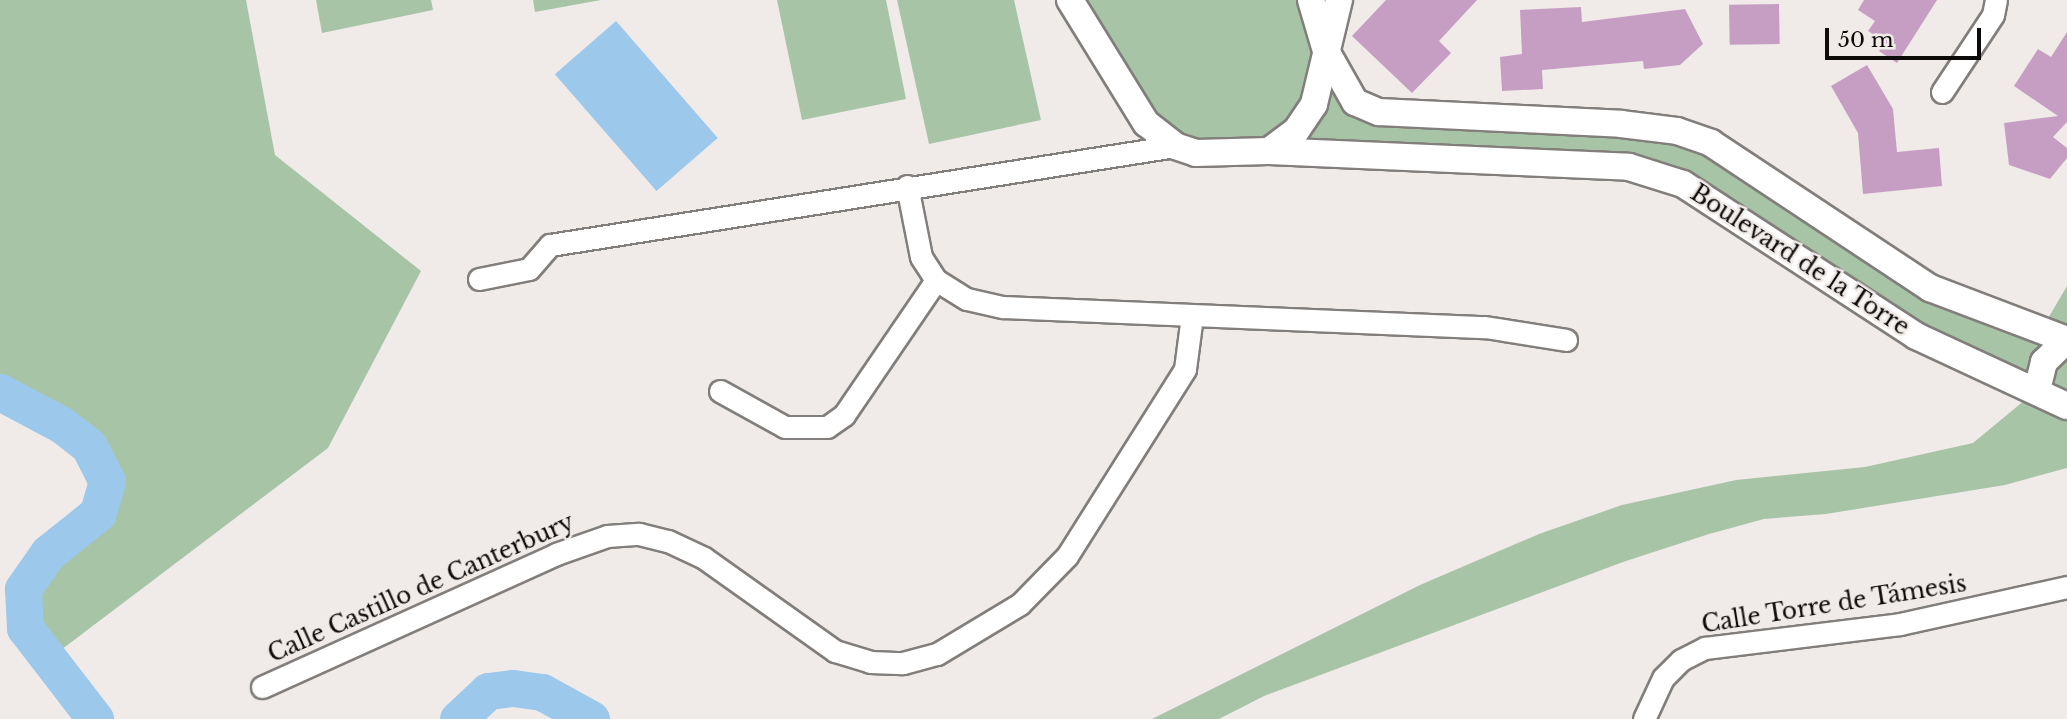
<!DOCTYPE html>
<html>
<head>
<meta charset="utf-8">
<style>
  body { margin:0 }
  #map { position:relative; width:2067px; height:719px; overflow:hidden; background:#f0ebe8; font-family:"Libre Baskerville",serif }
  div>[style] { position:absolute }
  .green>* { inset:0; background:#a8c4a7 }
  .water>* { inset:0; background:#9bc8eb; transform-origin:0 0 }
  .river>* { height:37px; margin:-18.5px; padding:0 18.5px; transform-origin:18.5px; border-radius:18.5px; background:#9bc8eb }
  .building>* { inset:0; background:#c79ec3; transform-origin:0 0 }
  .roads { filter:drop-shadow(2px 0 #827e7b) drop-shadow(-2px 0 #827e7b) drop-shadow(0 2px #827e7b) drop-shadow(0 -2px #827e7b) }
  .minor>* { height:21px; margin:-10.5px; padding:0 10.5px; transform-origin:10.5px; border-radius:10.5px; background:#fff }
  .tertiary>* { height:26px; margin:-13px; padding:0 13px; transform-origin:13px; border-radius:13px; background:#fff }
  span { translate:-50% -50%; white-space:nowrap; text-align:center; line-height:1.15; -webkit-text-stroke:5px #f0ebe8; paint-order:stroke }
  .street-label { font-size:23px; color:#0d0b0a }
  .scale { position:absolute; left:1825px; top:28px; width:156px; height:32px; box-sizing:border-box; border:4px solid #0d0b0a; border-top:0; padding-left:9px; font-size:21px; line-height:24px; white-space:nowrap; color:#0d0b0a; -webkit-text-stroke:5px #f0ebe8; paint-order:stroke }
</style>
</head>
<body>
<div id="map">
  <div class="green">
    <div style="clip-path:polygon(0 0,246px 0,275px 155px,421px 271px,328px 448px,49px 659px,25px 628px,23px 589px,48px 553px,98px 513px,107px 481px,89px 446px,62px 425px,0 392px)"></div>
    <div style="clip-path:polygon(316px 0,431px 0,433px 10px,322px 33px)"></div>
    <div style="clip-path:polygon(533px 0,601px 0,535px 12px)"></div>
    <div style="clip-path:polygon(777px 0,886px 0,906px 99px,802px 120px)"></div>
    <div style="clip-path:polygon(897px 0,1014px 0,1041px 120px,929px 144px)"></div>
    <div style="clip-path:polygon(1070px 0,1339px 0,1326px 49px,1354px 103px,1677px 131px,1930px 288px,2040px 332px,2067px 286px,2067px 468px,2005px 485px,1826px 514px,1764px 519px,1709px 534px,1623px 562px,1264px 696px,1219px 719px,1152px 719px,1420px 585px,1539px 534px,1622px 505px,1736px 480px,1865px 467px,1973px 443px,2037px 390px,1916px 336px,1683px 184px,1176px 143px)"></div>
  </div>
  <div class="water">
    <div style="left:616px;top:21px;width:155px;height:81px;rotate:49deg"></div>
  </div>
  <div class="river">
    <div style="left:0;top:392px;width:70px;rotate:28deg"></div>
    <div style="left:62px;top:425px;width:34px;rotate:38deg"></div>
    <div style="left:89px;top:446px;width:39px;rotate:63deg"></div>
    <div style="left:107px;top:481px;width:33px;rotate:106deg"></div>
    <div style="left:98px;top:513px;width:64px;rotate:141.3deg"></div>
    <div style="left:48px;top:553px;width:44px;rotate:124.8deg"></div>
    <div style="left:23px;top:589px;width:39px;rotate:87deg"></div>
    <div style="left:25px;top:628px;width:115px;rotate:52.4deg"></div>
    <div style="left:458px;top:719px;width:41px;rotate:-43deg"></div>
    <div style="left:488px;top:691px;width:25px;rotate:-7deg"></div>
    <div style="left:513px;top:688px;width:29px;rotate:8deg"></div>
    <div style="left:542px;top:692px;width:56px;rotate:28.9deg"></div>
  </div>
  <div class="building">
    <div style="clip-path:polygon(1386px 0,1477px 0,1439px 41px,1451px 53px,1412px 93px,1352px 36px)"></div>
    <div style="clip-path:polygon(1864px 0,1937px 0,1897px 63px,1879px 51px,1885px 42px,1868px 31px,1875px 21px,1858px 10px)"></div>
    <div style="left:1779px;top:4px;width:40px;height:50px;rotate:89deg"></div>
    <div style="clip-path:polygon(1581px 7px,1582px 22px,1685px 9px,1703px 44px,1680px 65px,1644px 69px,1643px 61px,1542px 70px,1543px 89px,1502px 91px,1500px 57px,1522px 54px,1520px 10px)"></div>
    <div style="clip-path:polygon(2067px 32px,2067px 122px,2053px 137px,2067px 148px,2067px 158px,2050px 179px,2009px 165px,2004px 123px,2058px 116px,2014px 86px,2038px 49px,2051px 57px)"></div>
    <div style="clip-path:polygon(1867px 65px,1893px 109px,1897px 152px,1939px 148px,1942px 186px,1863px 194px,1858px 133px,1831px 86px)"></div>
  </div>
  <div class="roads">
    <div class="minor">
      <div style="left:1942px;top:92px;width:92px;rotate:-56.5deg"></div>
      <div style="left:1993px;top:15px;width:15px;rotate:-79deg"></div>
      <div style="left:907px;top:186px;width:72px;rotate:78.8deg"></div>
      <div style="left:921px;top:257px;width:27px;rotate:57deg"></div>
      <div style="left:936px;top:280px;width:36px;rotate:32deg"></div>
      <div style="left:967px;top:299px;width:37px;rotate:13deg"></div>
      <div style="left:1003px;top:307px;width:482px;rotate:2.4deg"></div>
      <div style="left:1485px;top:327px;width:82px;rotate:9.1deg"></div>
      <div style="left:479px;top:279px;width:51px;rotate:-11.3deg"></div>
      <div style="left:529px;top:269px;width:32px;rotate:-49deg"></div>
      <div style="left:550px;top:245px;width:633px;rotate:-9deg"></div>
      <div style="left:720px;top:391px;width:74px;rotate:29deg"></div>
      <div style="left:785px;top:427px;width:42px"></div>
      <div style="left:827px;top:427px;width:21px;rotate:-35deg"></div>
      <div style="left:844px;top:415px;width:163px;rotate:-55.7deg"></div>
      <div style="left:262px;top:687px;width:323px;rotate:-24.3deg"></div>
      <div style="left:556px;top:554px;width:54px;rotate:-19.4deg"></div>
      <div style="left:607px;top:536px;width:32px;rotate:-4deg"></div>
      <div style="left:639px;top:534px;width:30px;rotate:14deg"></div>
      <div style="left:668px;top:541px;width:40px;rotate:25deg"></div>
      <div style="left:704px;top:558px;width:161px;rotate:35.4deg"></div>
      <div style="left:835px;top:651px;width:37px;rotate:17deg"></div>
      <div style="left:870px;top:662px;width:33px;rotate:2deg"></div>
      <div style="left:903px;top:663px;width:35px;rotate:-15deg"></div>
      <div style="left:937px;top:654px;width:97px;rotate:-31.1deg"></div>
      <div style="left:1020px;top:604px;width:67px;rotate:-45.6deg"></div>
      <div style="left:1067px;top:556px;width:221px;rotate:-57.7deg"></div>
      <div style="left:1185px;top:369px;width:53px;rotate:-82.5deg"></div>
      <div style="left:1644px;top:719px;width:45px;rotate:-65.1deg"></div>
      <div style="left:1663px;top:678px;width:25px;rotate:-45deg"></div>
      <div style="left:1681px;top:660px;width:27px;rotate:-27deg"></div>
      <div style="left:1705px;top:648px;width:196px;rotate:-7deg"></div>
      <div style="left:1900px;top:624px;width:171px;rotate:-12.5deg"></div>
    </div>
    <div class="tertiary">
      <div style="left:1070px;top:0;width:145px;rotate:58.3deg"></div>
      <div style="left:1146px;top:123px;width:37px;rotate:38deg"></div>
      <div style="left:1175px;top:146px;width:22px;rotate:18deg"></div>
      <div style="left:1196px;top:153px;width:73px;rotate:-1.6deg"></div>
      <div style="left:1269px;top:151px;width:360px;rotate:2.5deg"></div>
      <div style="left:1629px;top:167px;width:57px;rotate:17.5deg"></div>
      <div style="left:1683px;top:184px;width:278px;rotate:33.1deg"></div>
      <div style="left:1916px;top:336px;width:166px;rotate:24.9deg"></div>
      <div style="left:1311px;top:0;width:53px;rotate:73.6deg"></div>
      <div style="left:1326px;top:51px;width:59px;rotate:60.4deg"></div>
      <div style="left:1355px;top:102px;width:26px;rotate:23deg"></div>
      <div style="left:1379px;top:112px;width:242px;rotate:2.8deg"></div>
      <div style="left:1621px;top:124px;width:56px;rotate:7.1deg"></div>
      <div style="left:1677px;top:131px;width:36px;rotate:19deg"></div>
      <div style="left:1711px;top:143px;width:263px;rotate:33.5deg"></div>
      <div style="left:1930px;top:288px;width:147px;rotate:20.8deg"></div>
      <div style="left:1269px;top:151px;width:34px;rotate:-37deg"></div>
      <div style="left:1296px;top:131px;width:32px;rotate:-56deg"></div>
      <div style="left:1314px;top:104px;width:107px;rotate:-76.5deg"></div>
      <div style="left:2037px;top:390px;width:29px;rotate:-76deg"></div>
      <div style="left:2044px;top:362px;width:32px;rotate:-44deg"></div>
    </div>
  </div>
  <div class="street-label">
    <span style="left:1800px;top:260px;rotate:33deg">Boulevard de la Torre</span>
    <span style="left:421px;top:588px;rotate:-24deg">Calle Castillo de Canterbury</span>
    <span style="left:1834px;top:604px;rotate:-9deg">Calle Torre de Támesis</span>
  </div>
  <div class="scale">50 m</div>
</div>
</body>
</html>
